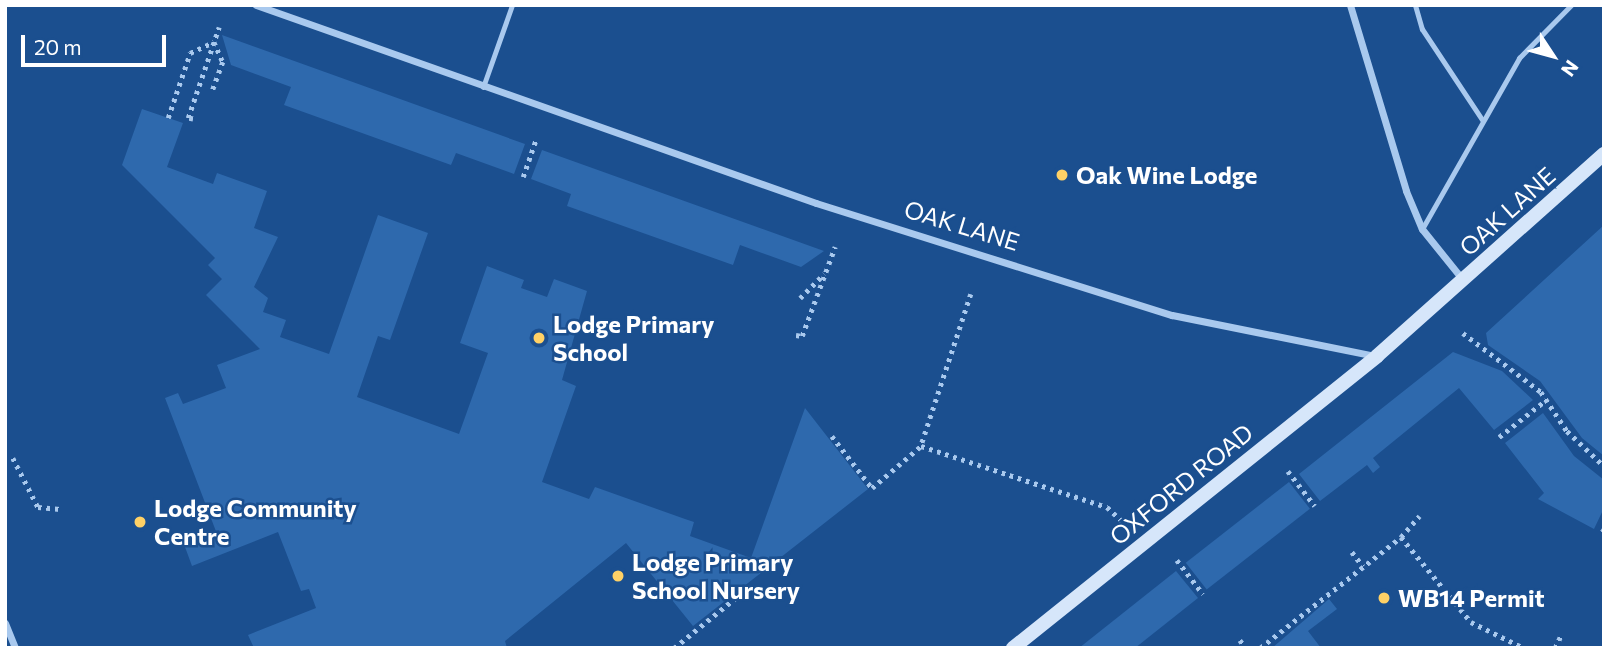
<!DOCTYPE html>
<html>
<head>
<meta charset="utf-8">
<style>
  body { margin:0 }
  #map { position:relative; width:1609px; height:653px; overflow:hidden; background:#1b4f8f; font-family:Commissioner,sans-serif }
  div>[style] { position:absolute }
  .green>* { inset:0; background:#2e69ad; transform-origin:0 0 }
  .path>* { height:4.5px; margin-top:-2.25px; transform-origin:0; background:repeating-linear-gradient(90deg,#a9c9ee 0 3.5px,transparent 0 8.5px) }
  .lane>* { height:5px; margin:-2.5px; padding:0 2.5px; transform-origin:2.5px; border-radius:2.5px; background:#a9c9ee }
  .street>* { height:7px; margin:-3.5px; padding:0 3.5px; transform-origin:3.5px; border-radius:3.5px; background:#a9c9ee }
  .secondary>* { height:14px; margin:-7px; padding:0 7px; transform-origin:7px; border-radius:7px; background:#d6e6fa }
  .dots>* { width:19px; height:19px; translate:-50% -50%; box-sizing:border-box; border:4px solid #1b4f8f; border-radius:50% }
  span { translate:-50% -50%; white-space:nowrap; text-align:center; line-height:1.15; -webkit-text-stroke:5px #1b4f8f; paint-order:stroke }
  .poi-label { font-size:24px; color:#fff; font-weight:700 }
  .left { translate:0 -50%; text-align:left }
  .street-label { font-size:24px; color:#fff }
  .frame { position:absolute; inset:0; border:7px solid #fff; pointer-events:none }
  .north { position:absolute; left:1518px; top:21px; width:70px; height:70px; -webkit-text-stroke:5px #1b4f8f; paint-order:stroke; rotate:126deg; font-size:19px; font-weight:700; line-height:28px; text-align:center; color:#fff }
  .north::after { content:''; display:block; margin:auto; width:24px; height:32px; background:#fff; clip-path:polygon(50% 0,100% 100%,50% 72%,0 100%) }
  .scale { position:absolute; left:21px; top:35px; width:145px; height:32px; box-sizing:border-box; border:4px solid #fff; border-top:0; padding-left:9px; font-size:21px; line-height:24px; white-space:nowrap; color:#fff; -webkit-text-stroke:5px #1b4f8f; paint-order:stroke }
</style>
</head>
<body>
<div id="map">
  <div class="green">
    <div style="clip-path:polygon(222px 35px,525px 144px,514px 174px,456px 153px,451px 165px,284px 105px,291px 87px,231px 65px)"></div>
    <div style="clip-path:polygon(142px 109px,183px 123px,167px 167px,213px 184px,217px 173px,267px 191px,254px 228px,278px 237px,254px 287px,268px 298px,263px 312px,286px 320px,280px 337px,329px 354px,378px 215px,428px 233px,390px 340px,378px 336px,357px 397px,459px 434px,488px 353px,460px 343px,487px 266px,524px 280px,521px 288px,547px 297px,554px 279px,587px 291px,562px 380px,576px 386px,542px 482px,589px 499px,595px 487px,685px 519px,694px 522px,690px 536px,751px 558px,805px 408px,868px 489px,693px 626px,626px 543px,505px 641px,507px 648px,254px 648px,248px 635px,316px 608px,309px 589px,301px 591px,278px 532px,192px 566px,185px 547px,217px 534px,165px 398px,178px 393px,183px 404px,226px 388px,217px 365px,260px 349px,206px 295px,222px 279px,208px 265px,215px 258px,122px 165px)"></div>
    <div style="clip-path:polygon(542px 150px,824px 251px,801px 267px,740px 245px,733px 265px,567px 206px,571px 194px,531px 179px)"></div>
    <div style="clip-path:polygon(1604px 225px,1604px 456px,1582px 438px,1540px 381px,1488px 345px,1486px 333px)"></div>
    <div style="clip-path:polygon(1453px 352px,1502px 371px,1533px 400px,1494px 430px,1459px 388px,1373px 458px,1380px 467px,1373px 473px,1367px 465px,1320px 501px,1299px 474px)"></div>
    <div style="clip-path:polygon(1543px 413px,1574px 456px,1604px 480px,1604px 508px,1594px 529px,1538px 499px,1544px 493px,1505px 443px)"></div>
    <div style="left:1289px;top:482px;width:34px;height:131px;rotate:52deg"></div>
    <div style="clip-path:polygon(1176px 571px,1198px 598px,1135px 648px,1079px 648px)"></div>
    <div style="clip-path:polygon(1329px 599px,1337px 609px,1308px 631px,1321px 648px,1272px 648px)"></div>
  </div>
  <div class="path">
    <div style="left:168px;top:118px;width:69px;rotate:-71.3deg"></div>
    <div style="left:190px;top:53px;width:26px;rotate:-25deg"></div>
    <div style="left:214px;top:42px;width:22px;rotate:66deg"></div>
    <div style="left:223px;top:62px;width:33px;rotate:110deg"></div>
    <div style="left:193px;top:119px;width:5px;rotate:-169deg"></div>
    <div style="left:188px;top:118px;width:96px;rotate:-71.2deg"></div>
    <div style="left:523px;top:177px;width:39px;rotate:-71deg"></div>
    <div style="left:971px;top:294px;width:160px;rotate:108.2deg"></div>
    <div style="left:921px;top:446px;width:196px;rotate:18.2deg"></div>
    <div style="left:1107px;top:507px;width:21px;rotate:43deg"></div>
    <div style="left:800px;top:298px;width:34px;rotate:-45deg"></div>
    <div style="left:1463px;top:333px;width:98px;rotate:37.1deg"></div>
    <div style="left:1541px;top:392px;width:47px;rotate:56.3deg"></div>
    <div style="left:1567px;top:431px;width:51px;rotate:43.4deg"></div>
    <div style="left:796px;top:335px;width:6px;rotate:9deg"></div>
    <div style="left:802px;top:336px;width:95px;rotate:-69.7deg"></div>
    <div style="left:832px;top:436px;width:66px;rotate:52.4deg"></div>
    <div style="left:872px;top:488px;width:65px;rotate:-40.6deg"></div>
    <div style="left:1499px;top:437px;width:60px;rotate:-38.2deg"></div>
    <div style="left:13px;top:458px;width:55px;rotate:63deg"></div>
    <div style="left:38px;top:507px;width:25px;rotate:5deg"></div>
    <div style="left:1288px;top:471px;width:44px;rotate:52.4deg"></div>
    <div style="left:1602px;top:532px;width:4px;rotate:-56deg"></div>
    <div style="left:1401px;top:537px;width:28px;rotate:-49deg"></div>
    <div style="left:1352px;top:552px;width:18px;rotate:52deg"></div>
    <div style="left:1177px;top:560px;width:43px;rotate:52.6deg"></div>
    <div style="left:1240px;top:640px;width:10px;rotate:53deg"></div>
    <div style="left:674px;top:648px;width:89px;rotate:-39.1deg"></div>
    <div style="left:1260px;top:648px;width:179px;rotate:-38.2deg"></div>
    <div style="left:1401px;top:537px;width:110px;rotate:50.5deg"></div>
    <div style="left:1471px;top:622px;width:59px;rotate:26.1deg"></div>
    <div style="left:1555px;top:648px;width:14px;rotate:-65deg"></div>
  </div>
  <div class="lane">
    <div style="left:1415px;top:5px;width:25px;rotate:74deg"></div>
    <div style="left:1422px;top:29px;width:110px;rotate:56.5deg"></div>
    <div style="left:483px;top:87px;width:87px;rotate:-70.5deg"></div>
    <div style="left:1422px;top:229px;width:197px;rotate:-60.4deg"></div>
    <div style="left:1519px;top:58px;width:74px;rotate:-45.5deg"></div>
  </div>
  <div class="street">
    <div style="left:256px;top:5px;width:594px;rotate:19.47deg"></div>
    <div style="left:816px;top:203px;width:373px;rotate:17.5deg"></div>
    <div style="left:1172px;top:315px;width:208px;rotate:11.4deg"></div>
    <div style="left:1350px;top:5px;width:194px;rotate:73.2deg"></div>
    <div style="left:1406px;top:191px;width:41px;rotate:67.2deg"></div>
    <div style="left:1422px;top:229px;width:65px;rotate:51.2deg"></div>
    <div style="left:5px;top:623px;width:27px;rotate:68deg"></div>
  </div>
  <div class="secondary">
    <div style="left:1013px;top:648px;width:467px;rotate:-38.7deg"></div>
    <div style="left:1377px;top:356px;width:304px;rotate:-41.7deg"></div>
  </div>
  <div class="dots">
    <div style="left:1062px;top:175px;background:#ffd166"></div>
    <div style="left:539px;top:338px;background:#ffd166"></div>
    <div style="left:140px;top:522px;background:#ffd166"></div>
    <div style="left:618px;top:576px;background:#ffd166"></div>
    <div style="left:1384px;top:598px;background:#ffd166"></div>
  </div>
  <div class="poi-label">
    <span class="left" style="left:1076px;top:175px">Oak Wine Lodge</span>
    <span class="left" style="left:553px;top:338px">Lodge Primary<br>School</span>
    <span class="left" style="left:154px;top:522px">Lodge Community<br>Centre</span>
    <span class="left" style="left:632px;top:576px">Lodge Primary<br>School Nursery</span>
    <span class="left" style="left:1398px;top:598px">WB14 Permit</span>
  </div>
  <div class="street-label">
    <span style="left:1507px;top:211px;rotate:-42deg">OAK LANE</span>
    <span style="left:962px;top:225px;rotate:17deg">OAK LANE</span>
    <span style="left:1181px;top:484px;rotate:-39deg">OXFORD ROAD</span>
  </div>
  <div class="frame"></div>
  <div class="north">N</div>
  <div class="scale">20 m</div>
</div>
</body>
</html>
